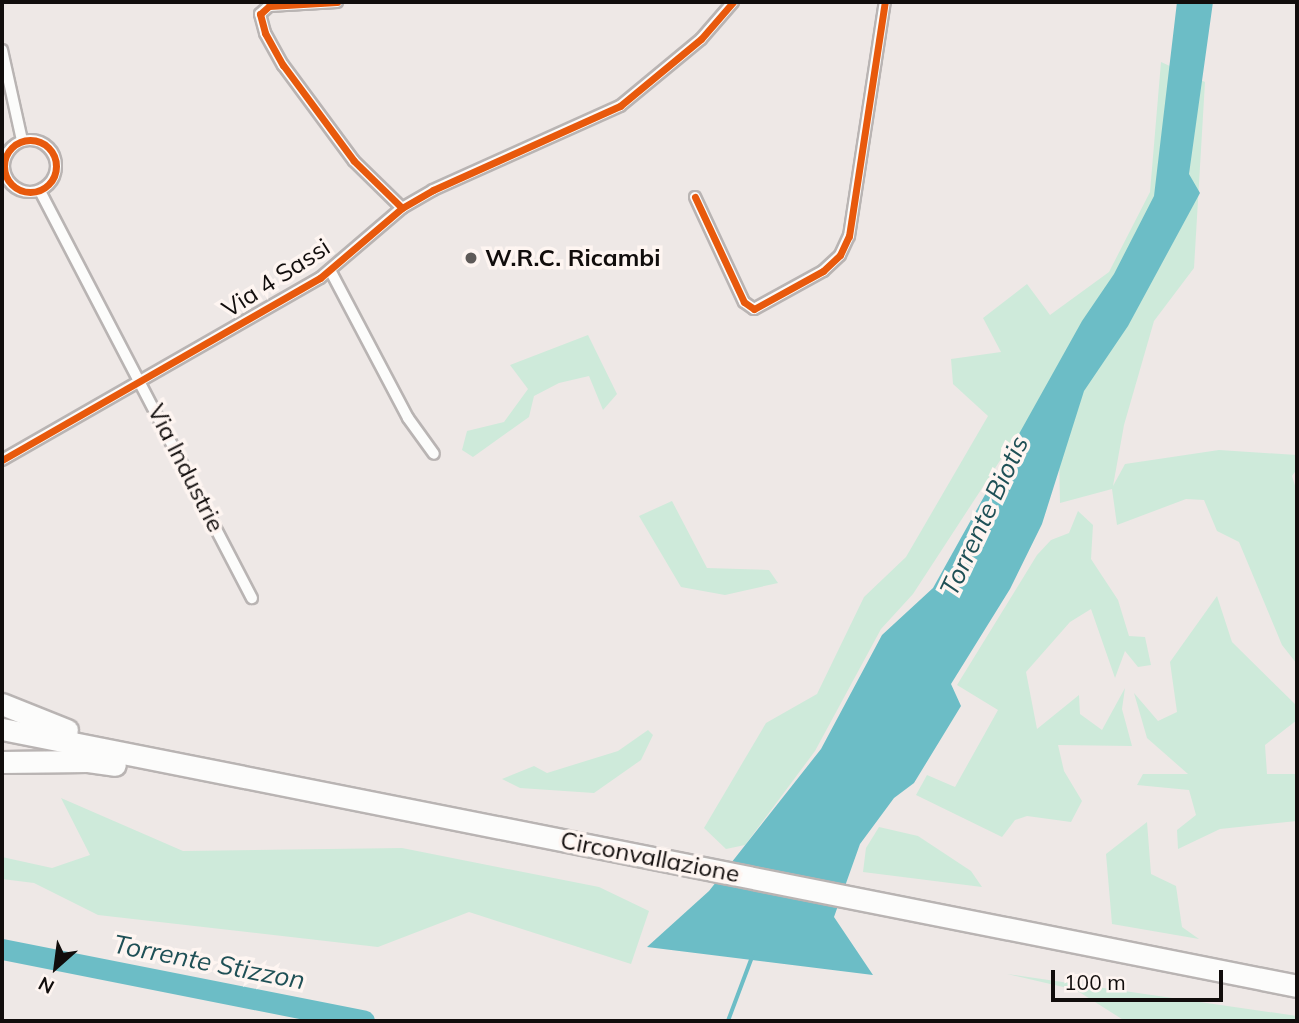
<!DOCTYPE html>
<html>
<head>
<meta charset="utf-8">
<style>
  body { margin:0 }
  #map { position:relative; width:1299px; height:1023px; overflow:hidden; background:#eee8e6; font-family:Mulish,sans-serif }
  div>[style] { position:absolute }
  .green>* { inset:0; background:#ceeada }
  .water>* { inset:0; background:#6cbdc6 }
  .stream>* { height:3.5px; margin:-1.75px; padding:0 1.75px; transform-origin:1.75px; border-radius:1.75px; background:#6cbdc6 }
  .river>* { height:21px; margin:-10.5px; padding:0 10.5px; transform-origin:10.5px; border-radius:10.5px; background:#6cbdc6 }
  .roads { filter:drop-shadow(2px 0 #b9b4b3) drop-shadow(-2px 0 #b9b4b3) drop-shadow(0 2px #b9b4b3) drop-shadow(0 -2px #b9b4b3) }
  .street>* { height:10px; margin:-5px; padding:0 5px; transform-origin:5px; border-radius:5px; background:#fcfcfb }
  .street>.ring { margin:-5px; padding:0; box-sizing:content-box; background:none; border:10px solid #fcfcfb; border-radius:50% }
  .highway>* { height:21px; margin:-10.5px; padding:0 10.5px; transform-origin:10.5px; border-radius:10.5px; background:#fcfcfb }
  .cycleway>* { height:7px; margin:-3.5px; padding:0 3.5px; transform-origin:3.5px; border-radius:3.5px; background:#e8590c }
  .cycleway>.ring { margin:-3.5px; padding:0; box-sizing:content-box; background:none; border:7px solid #e8590c; border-radius:50% }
  .dots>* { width:19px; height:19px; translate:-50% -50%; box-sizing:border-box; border:4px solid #fef5f1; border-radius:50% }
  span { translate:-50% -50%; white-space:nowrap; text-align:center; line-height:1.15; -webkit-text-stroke:7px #fef5f1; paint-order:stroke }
  .poi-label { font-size:24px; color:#110d0c; font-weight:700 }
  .left { translate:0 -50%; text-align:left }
  .street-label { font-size:24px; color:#110d0c }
  .water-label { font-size:26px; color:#1f5056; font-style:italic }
  .frame { position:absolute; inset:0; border:4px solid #110d0c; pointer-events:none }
  .north { position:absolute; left:21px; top:932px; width:70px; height:70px; -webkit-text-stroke:5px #fef5f1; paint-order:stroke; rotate:208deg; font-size:19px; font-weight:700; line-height:28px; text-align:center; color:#110d0c }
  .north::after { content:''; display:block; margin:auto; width:24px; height:32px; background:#110d0c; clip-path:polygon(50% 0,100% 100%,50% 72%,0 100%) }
  .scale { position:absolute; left:1051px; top:970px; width:172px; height:32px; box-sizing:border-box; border:4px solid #110d0c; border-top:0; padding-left:9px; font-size:21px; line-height:24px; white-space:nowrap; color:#110d0c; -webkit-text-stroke:5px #fef5f1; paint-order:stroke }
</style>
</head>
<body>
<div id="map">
  <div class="green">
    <div style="clip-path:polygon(1161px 62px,1205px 82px,1194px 268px,1154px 321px,1124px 425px,1113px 486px,1125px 464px,1219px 450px,1297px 455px,1297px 469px,1292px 476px,1297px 492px,1297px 664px,1282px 645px,1239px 542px,1217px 531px,1204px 500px,1186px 499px,1117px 525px,1112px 489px,1060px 503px,1059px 453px,1018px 433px,913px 594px,881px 629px,815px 751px,745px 845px,726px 849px,704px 828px,766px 723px,817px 694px,864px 597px,906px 557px,988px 416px,953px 384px,951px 359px,1001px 352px,983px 318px,1027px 284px,1050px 315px,1109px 272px,1150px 192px)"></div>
    <div style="clip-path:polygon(588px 335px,617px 394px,603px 410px,589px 376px,559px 383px,534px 396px,529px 417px,473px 457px,462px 450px,467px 431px,504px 422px,528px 389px,510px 365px)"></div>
    <div style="clip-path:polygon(672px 501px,707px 568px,769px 570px,778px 583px,725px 595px,681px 587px,639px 516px)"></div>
    <div style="clip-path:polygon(1078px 511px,1093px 525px,1091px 559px,1118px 600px,1129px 636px,1145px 637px,1151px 665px,1138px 667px,1125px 651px,1115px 678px,1091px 609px,1070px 622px,1026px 672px,1037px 729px,1079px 695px,1080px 714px,1102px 730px,1125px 688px,1122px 709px,1132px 746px,1058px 745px,1064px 771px,1082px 801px,1071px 822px,1027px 816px,1015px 820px,1002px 837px,916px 795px,927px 775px,955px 787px,998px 710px,957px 685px,1037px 555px,1051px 540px,1069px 533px)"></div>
    <div style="clip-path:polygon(1217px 596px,1232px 642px,1297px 706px,1297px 720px,1265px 745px,1267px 774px,1297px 774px,1297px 821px,1220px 829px,1178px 849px,1177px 830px,1196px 815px,1189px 790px,1137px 785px,1143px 774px,1188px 774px,1147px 738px,1134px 693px,1158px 721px,1177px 712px,1170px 662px)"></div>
    <div style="clip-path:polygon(648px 730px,653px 735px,641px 760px,594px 793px,520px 788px,502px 779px,534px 766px,547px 773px,618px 751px)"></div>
    <div style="clip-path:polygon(61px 798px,183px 851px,402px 848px,599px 887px,649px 911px,631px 964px,469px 912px,378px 947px,98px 915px,34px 883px,2px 879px,2px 857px,52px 868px,90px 855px)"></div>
    <div style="clip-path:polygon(1147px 822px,1151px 874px,1176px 886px,1182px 927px,1199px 939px,1112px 924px,1106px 854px)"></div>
    <div style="clip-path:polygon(879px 827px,918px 836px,971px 871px,982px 887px,863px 872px,866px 848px)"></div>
    <div style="clip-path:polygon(1007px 974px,1297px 1016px,1297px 1021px,1125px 1021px,1076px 990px)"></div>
  </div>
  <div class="water">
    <div style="clip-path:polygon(1177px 2px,1213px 2px,1189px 174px,1200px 193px,1128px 326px,1084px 391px,1042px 524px,1010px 589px,951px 684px,961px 706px,914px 783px,894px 798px,860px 844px,834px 917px,873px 975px,647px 947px,709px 891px,821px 749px,882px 635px,933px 588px,1082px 321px,1114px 274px,1154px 196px)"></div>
  </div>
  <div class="stream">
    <div style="left:728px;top:1021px;width:68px;rotate:-69.4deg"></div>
  </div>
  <div class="river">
    <div style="left:2px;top:949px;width:369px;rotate:11.2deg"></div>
  </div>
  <div class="roads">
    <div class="street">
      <div style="left:337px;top:2px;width:68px;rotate:176.6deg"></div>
      <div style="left:269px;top:6px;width:12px;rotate:138deg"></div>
      <div style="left:260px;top:14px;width:20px;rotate:75deg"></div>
      <div style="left:265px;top:33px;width:37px;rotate:61deg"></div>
      <div style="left:283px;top:65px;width:119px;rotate:53.5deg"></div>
      <div style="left:354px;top:161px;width:67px;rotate:44.4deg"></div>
      <div style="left:2px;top:50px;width:92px;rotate:77.5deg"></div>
      <div class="ring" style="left:4px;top:140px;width:42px;height:42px"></div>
      <div style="left:40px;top:191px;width:459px;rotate:62.5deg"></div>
      <div style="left:695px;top:197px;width:116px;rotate:65deg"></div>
      <div style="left:744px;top:302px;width:12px;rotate:35deg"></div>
      <div style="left:754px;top:309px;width:79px;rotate:-28.8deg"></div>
      <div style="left:823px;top:271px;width:23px;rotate:-43deg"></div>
      <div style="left:840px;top:255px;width:21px;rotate:-65deg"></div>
      <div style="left:849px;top:236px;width:237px;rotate:-81.3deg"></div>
      <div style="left:330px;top:270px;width:167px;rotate:62.2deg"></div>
      <div style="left:408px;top:418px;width:44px;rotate:54.2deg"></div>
      <div style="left:2px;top:460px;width:366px;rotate:-29.8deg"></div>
      <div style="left:320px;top:278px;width:108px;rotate:-40.5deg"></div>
      <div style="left:402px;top:208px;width:36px;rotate:-30deg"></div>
      <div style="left:433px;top:190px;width:205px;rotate:-24.2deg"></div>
      <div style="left:620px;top:106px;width:105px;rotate:-39.6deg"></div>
      <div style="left:701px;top:39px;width:49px;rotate:-49.1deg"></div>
    </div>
    <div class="highway">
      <div style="left:2px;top:704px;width:70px;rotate:21.8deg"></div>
      <div style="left:2px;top:729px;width:1320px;rotate:11.22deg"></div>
      <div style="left:2px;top:762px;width:86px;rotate:-0.7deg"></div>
      <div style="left:88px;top:761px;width:27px;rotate:8deg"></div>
    </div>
  </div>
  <div class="cycleway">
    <div style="left:337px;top:2px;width:68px;rotate:176.6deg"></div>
    <div style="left:269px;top:6px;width:12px;rotate:138deg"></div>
    <div style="left:260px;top:14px;width:20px;rotate:75deg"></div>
    <div style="left:265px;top:33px;width:37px;rotate:61deg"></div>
    <div style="left:283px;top:65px;width:119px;rotate:53.5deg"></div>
    <div style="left:354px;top:161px;width:67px;rotate:44.4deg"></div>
    <div class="ring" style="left:4px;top:140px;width:45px;height:45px"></div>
    <div style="left:695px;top:197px;width:116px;rotate:65deg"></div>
    <div style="left:744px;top:302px;width:12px;rotate:35deg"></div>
    <div style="left:754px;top:309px;width:79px;rotate:-28.8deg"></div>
    <div style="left:823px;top:271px;width:23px;rotate:-43deg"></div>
    <div style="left:840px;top:255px;width:21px;rotate:-65deg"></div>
    <div style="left:849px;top:236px;width:237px;rotate:-81.3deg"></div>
    <div style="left:2px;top:460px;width:366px;rotate:-29.8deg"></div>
    <div style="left:320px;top:278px;width:108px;rotate:-40.5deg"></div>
    <div style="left:402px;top:208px;width:36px;rotate:-30deg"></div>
    <div style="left:433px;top:190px;width:205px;rotate:-24.2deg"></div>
    <div style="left:620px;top:106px;width:105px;rotate:-39.6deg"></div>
    <div style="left:701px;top:39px;width:49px;rotate:-49.1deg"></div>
  </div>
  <div class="dots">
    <div style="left:471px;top:258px;background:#5e5a58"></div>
  </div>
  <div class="poi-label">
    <span class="left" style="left:485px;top:258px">W.R.C. Ricambi</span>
  </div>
  <div class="street-label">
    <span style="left:276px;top:278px;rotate:-33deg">Via 4 Sassi</span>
    <span style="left:186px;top:468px;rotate:63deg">Via Industrie</span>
    <span style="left:650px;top:857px;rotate:11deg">Circonvallazione</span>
  </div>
  <div class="water-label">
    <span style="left:984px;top:516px;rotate:-65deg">Torrente Biotis</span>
    <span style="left:209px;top:962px;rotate:11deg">Torrente Stizzon</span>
  </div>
  <div class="frame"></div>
  <div class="north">N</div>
  <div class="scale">100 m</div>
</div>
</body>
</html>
